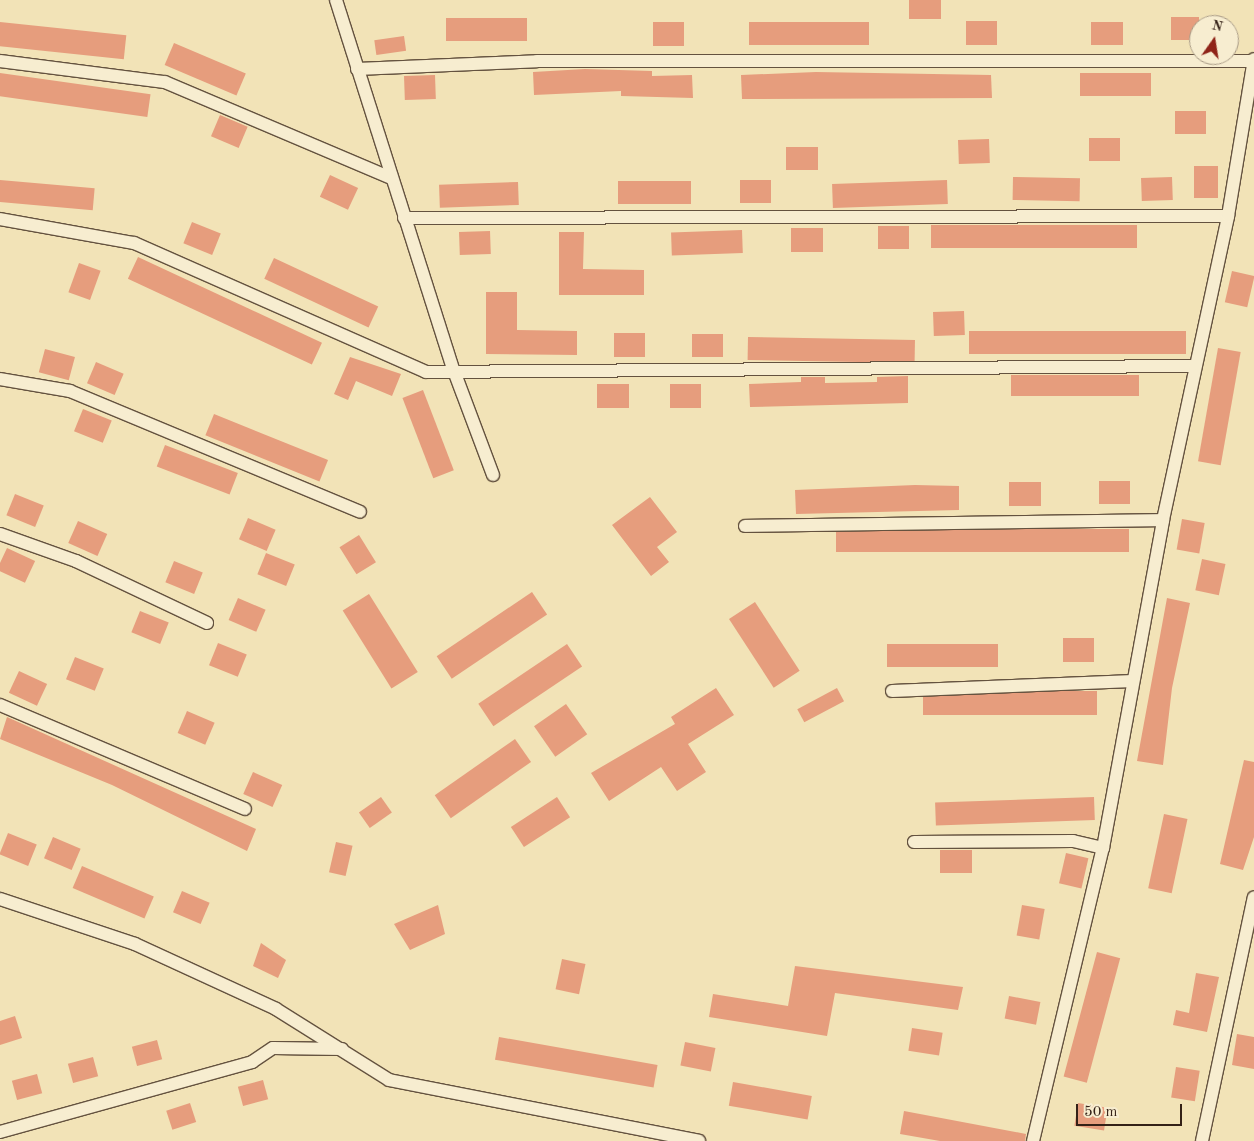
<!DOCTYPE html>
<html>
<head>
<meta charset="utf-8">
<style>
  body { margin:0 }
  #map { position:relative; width:1254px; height:1141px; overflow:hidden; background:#f2e3b7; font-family:"Old Standard TT",serif }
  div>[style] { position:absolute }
  .building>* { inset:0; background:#e69d7d; transform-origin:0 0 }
  .roads { filter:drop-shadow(1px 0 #64523f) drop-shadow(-1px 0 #64523f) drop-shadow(0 1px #64523f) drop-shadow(0 -1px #64523f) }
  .minor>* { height:12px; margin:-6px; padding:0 6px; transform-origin:6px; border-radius:6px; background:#f7edd0 }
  span { translate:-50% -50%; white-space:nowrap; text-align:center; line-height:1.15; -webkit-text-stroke:4.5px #f7edd0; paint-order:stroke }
  .north { position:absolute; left:1189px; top:15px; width:50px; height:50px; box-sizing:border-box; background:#f7edd0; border:1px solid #a99b86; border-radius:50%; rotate:13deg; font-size:14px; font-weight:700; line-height:20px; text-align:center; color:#342117 }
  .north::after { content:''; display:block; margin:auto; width:18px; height:22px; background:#8f2418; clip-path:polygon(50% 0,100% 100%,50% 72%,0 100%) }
  .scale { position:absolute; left:1076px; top:1104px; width:106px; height:22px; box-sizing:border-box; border:2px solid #342117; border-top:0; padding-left:6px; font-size:15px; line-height:18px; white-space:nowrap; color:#342117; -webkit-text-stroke:4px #f7edd0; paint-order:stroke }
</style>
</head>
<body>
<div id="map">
  <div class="building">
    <div style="left:909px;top:0;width:32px;height:19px"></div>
    <div style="left:1171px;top:17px;width:28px;height:23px"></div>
    <div style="left:527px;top:18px;width:23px;height:81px;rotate:90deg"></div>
    <div style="left:966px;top:21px;width:31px;height:24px"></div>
    <div style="left:0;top:22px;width:127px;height:24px;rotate:6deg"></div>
    <div style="left:653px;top:22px;width:31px;height:24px"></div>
    <div style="left:749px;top:22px;width:120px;height:23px"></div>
    <div style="left:1123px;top:22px;width:23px;height:32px;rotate:90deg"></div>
    <div style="left:404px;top:36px;width:15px;height:30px;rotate:82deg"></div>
    <div style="left:174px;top:43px;width:78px;height:24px;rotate:23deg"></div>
    <div style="clip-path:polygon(585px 69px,652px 71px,652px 76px,692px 75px,693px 98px,621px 96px,621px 91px,534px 95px,533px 72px)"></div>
    <div style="clip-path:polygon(816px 72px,991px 75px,992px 98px,742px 99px,741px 75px)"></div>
    <div style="left:0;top:73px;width:152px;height:23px;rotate:8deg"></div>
    <div style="left:1151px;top:73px;width:23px;height:71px;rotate:90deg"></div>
    <div style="left:435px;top:75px;width:24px;height:31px;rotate:88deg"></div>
    <div style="left:1206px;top:111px;width:23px;height:31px;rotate:90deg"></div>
    <div style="left:220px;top:115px;width:30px;height:23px;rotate:23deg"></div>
    <div style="left:1089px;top:138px;width:31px;height:23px"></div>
    <div style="left:989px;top:139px;width:24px;height:31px;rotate:88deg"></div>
    <div style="left:786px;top:147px;width:32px;height:23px"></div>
    <div style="left:1194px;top:166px;width:24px;height:32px"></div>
    <div style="left:330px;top:175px;width:31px;height:24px;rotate:25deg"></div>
    <div style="left:1013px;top:177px;width:67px;height:23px;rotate:1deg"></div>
    <div style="left:1172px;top:177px;width:23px;height:31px;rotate:88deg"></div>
    <div style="left:0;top:180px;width:95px;height:22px;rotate:5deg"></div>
    <div style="left:771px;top:180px;width:23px;height:31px;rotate:90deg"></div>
    <div style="left:947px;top:180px;width:24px;height:115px;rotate:88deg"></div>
    <div style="left:618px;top:181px;width:73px;height:23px"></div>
    <div style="left:518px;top:182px;width:23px;height:79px;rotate:88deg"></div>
    <div style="left:192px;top:222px;width:31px;height:23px;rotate:22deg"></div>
    <div style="left:1137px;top:225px;width:23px;height:206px;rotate:90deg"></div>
    <div style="left:909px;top:226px;width:23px;height:31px;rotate:90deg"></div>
    <div style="left:791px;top:228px;width:32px;height:24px"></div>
    <div style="left:742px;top:230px;width:23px;height:71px;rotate:88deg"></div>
    <div style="left:490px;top:231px;width:23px;height:31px;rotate:88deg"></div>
    <div style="clip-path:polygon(559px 232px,584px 232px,583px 269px,644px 270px,644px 295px,559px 295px)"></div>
    <div style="left:138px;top:257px;width:203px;height:24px;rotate:25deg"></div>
    <div style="left:274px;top:258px;width:115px;height:23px;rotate:25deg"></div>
    <div style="left:79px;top:263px;width:23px;height:31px;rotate:20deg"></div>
    <div style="left:1232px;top:271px;width:23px;height:32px;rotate:13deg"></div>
    <div style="clip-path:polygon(486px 292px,517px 292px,517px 330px,577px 331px,577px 355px,486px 354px)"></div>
    <div style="left:964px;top:311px;width:24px;height:31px;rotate:88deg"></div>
    <div style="left:1186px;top:331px;width:23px;height:217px;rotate:90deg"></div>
    <div style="left:614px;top:333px;width:31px;height:24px"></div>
    <div style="left:723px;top:334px;width:23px;height:31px;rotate:90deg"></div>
    <div style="left:748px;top:337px;width:167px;height:23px;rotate:1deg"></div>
    <div style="left:1218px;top:348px;width:23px;height:115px;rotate:10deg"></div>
    <div style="left:45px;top:349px;width:31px;height:24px;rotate:15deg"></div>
    <div style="clip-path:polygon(350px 357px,401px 374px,392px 396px,356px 381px,348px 400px,334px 394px)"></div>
    <div style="left:96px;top:362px;width:30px;height:23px;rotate:23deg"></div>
    <div style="left:1139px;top:375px;width:21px;height:128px;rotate:90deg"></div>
    <div style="clip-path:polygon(908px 376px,908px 403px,750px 407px,749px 384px,801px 382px,801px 377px,825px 377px,825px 383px,877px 382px,877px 377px)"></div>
    <div style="left:597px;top:384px;width:32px;height:24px"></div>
    <div style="left:670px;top:384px;width:31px;height:24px"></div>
    <div style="left:423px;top:390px;width:86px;height:22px;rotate:69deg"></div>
    <div style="left:83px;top:409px;width:31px;height:24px;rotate:22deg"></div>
    <div style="left:214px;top:414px;width:123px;height:23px;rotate:22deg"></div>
    <div style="left:165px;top:445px;width:78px;height:23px;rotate:21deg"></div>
    <div style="left:1130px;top:481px;width:23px;height:31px;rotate:90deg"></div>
    <div style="left:1041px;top:482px;width:24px;height:32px;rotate:90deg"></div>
    <div style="clip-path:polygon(915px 485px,959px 486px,959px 510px,796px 514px,795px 490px)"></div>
    <div style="left:15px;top:494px;width:31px;height:23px;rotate:22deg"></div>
    <div style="clip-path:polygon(650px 497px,677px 532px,657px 547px,669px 562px,651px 576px,612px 525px)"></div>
    <div style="left:248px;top:518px;width:30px;height:23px;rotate:23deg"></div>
    <div style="left:1182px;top:519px;width:23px;height:31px;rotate:10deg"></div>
    <div style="left:78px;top:521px;width:32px;height:24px;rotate:24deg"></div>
    <div style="left:1129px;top:529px;width:23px;height:293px;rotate:90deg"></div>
    <div style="left:359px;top:535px;width:32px;height:23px;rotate:58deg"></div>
    <div style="left:7px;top:548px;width:31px;height:24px;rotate:25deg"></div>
    <div style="left:266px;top:553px;width:31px;height:23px;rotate:22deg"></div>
    <div style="left:1202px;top:559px;width:24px;height:32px;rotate:12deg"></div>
    <div style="left:174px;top:561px;width:31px;height:23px;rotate:22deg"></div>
    <div style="left:532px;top:592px;width:27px;height:115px;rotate:56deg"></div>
    <div style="left:369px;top:594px;width:92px;height:31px;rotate:58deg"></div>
    <div style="left:238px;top:598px;width:30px;height:24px;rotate:23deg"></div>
    <div style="clip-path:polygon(1167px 598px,1190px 603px,1172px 688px,1163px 765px,1137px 761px)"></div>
    <div style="left:755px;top:602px;width:82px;height:31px;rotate:57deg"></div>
    <div style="left:140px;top:611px;width:31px;height:23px;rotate:22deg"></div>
    <div style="left:1063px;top:638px;width:31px;height:24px"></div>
    <div style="left:218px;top:643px;width:31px;height:24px;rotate:22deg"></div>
    <div style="left:567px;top:644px;width:27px;height:107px;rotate:56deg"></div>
    <div style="left:998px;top:644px;width:23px;height:111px;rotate:90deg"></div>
    <div style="left:75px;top:657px;width:31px;height:24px;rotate:22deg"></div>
    <div style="left:19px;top:671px;width:31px;height:24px;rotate:25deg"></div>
    <div style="clip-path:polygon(716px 688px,734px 715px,688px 744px,706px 772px,677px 791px,661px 767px,609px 801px,591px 773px,675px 724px,671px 717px)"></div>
    <div style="left:837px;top:688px;width:15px;height:45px;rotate:62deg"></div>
    <div style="left:1097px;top:691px;width:24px;height:174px;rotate:90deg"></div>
    <div style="left:566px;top:704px;width:37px;height:39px;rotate:55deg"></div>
    <div style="left:187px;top:711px;width:30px;height:24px;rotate:23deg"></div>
    <div style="clip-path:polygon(7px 717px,256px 829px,247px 851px,112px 785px,0 739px)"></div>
    <div style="left:515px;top:739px;width:28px;height:98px;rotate:55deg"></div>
    <div style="clip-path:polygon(1244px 760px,1254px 762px,1254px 837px,1243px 870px,1220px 864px)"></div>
    <div style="left:253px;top:772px;width:32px;height:24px;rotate:24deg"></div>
    <div style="left:381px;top:797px;width:19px;height:27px;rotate:55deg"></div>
    <div style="left:557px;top:797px;width:24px;height:55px;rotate:57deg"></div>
    <div style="left:1094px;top:797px;width:23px;height:159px;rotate:88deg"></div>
    <div style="left:1164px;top:814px;width:24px;height:76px;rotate:12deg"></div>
    <div style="left:8px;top:833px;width:31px;height:23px;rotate:22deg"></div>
    <div style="left:53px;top:837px;width:30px;height:23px;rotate:23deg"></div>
    <div style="left:336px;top:842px;width:17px;height:31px;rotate:13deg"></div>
    <div style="left:940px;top:850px;width:32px;height:23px"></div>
    <div style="left:1066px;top:853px;width:23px;height:31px;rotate:13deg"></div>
    <div style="left:82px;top:866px;width:78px;height:24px;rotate:23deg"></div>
    <div style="left:182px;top:891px;width:30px;height:23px;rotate:23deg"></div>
    <div style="clip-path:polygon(438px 905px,445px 934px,410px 950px,394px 924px)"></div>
    <div style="left:1022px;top:905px;width:23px;height:31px;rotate:10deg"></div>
    <div style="clip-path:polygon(261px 943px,286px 960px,278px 978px,253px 966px)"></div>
    <div style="left:1097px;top:952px;width:24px;height:129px;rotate:15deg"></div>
    <div style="left:562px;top:959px;width:24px;height:31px;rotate:12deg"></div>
    <div style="clip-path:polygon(795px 966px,963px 987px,958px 1010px,835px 993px,827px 1036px,709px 1017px,713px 994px,788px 1006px)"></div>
    <div style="clip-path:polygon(1196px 973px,1219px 977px,1207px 1032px,1173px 1025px,1176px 1010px,1189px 1013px)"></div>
    <div style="left:1009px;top:996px;width:32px;height:23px;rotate:11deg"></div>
    <div style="clip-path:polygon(15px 1016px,22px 1038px,0 1045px,0 1021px)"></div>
    <div style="left:912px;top:1028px;width:31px;height:23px;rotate:9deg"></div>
    <div style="clip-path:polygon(1237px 1034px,1254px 1037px,1254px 1069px,1232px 1065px)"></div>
    <div style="left:499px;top:1037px;width:161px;height:23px;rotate:10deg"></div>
    <div style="left:157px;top:1040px;width:20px;height:26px;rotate:75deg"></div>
    <div style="left:685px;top:1042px;width:31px;height:24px;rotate:11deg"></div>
    <div style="left:93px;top:1057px;width:20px;height:26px;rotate:75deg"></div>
    <div style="left:1176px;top:1067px;width:24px;height:31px;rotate:9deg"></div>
    <div style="left:37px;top:1074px;width:20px;height:26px;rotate:75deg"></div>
    <div style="left:263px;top:1080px;width:20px;height:26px;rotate:75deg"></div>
    <div style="left:733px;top:1082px;width:80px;height:24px;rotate:10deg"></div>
    <div style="left:190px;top:1103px;width:20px;height:25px;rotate:72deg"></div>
    <div style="left:1078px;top:1103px;width:30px;height:23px;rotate:9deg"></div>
    <div style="clip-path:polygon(904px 1111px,1026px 1134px,1025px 1141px,940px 1141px,900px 1134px)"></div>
  </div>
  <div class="roads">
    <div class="minor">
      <div style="left:336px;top:0;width:389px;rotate:72.4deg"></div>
      <div style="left:454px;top:371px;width:111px;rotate:69.4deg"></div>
      <div style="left:0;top:61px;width:166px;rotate:7.3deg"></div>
      <div style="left:165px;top:82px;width:246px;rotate:23deg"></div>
      <div style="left:357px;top:69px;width:180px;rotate:-2.5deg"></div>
      <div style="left:537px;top:61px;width:716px"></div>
      <div style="left:404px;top:218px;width:824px;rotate:-0.14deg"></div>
      <div style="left:0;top:219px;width:136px;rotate:10.2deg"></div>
      <div style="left:134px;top:243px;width:319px;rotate:23.8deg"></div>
      <div style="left:426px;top:372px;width:769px;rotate:-0.45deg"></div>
      <div style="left:0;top:379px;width:71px;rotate:9.7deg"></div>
      <div style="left:70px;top:391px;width:314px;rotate:22.6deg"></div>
      <div style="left:745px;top:526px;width:418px;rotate:-0.8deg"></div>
      <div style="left:0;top:534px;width:81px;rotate:19.6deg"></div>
      <div style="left:76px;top:561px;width:145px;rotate:25.3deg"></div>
      <div style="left:892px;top:691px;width:241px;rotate:-2.4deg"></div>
      <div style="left:0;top:705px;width:266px;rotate:23deg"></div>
      <div style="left:914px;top:842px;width:159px;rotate:-0.4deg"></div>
      <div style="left:1073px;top:841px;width:31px;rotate:13deg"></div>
      <div style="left:0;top:899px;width:142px;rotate:18.4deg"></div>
      <div style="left:135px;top:944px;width:155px;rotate:24.7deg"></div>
      <div style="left:276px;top:1009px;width:133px;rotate:32.1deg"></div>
      <div style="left:389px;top:1080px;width:316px;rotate:11.1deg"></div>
      <div style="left:0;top:1132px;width:262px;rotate:-15.5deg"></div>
      <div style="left:252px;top:1062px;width:25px;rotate:-34deg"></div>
      <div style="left:273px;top:1048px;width:69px;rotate:0.8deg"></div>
      <div style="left:1033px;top:1141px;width:301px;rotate:-76.6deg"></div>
      <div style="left:1103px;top:848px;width:333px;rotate:-79.6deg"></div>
      <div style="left:1163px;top:520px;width:311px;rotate:-77.9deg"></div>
      <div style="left:1228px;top:216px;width:159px;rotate:-80.6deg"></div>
      <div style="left:1202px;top:1141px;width:249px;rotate:-78deg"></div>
    </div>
  </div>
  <div class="north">N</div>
  <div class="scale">50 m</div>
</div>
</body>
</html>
